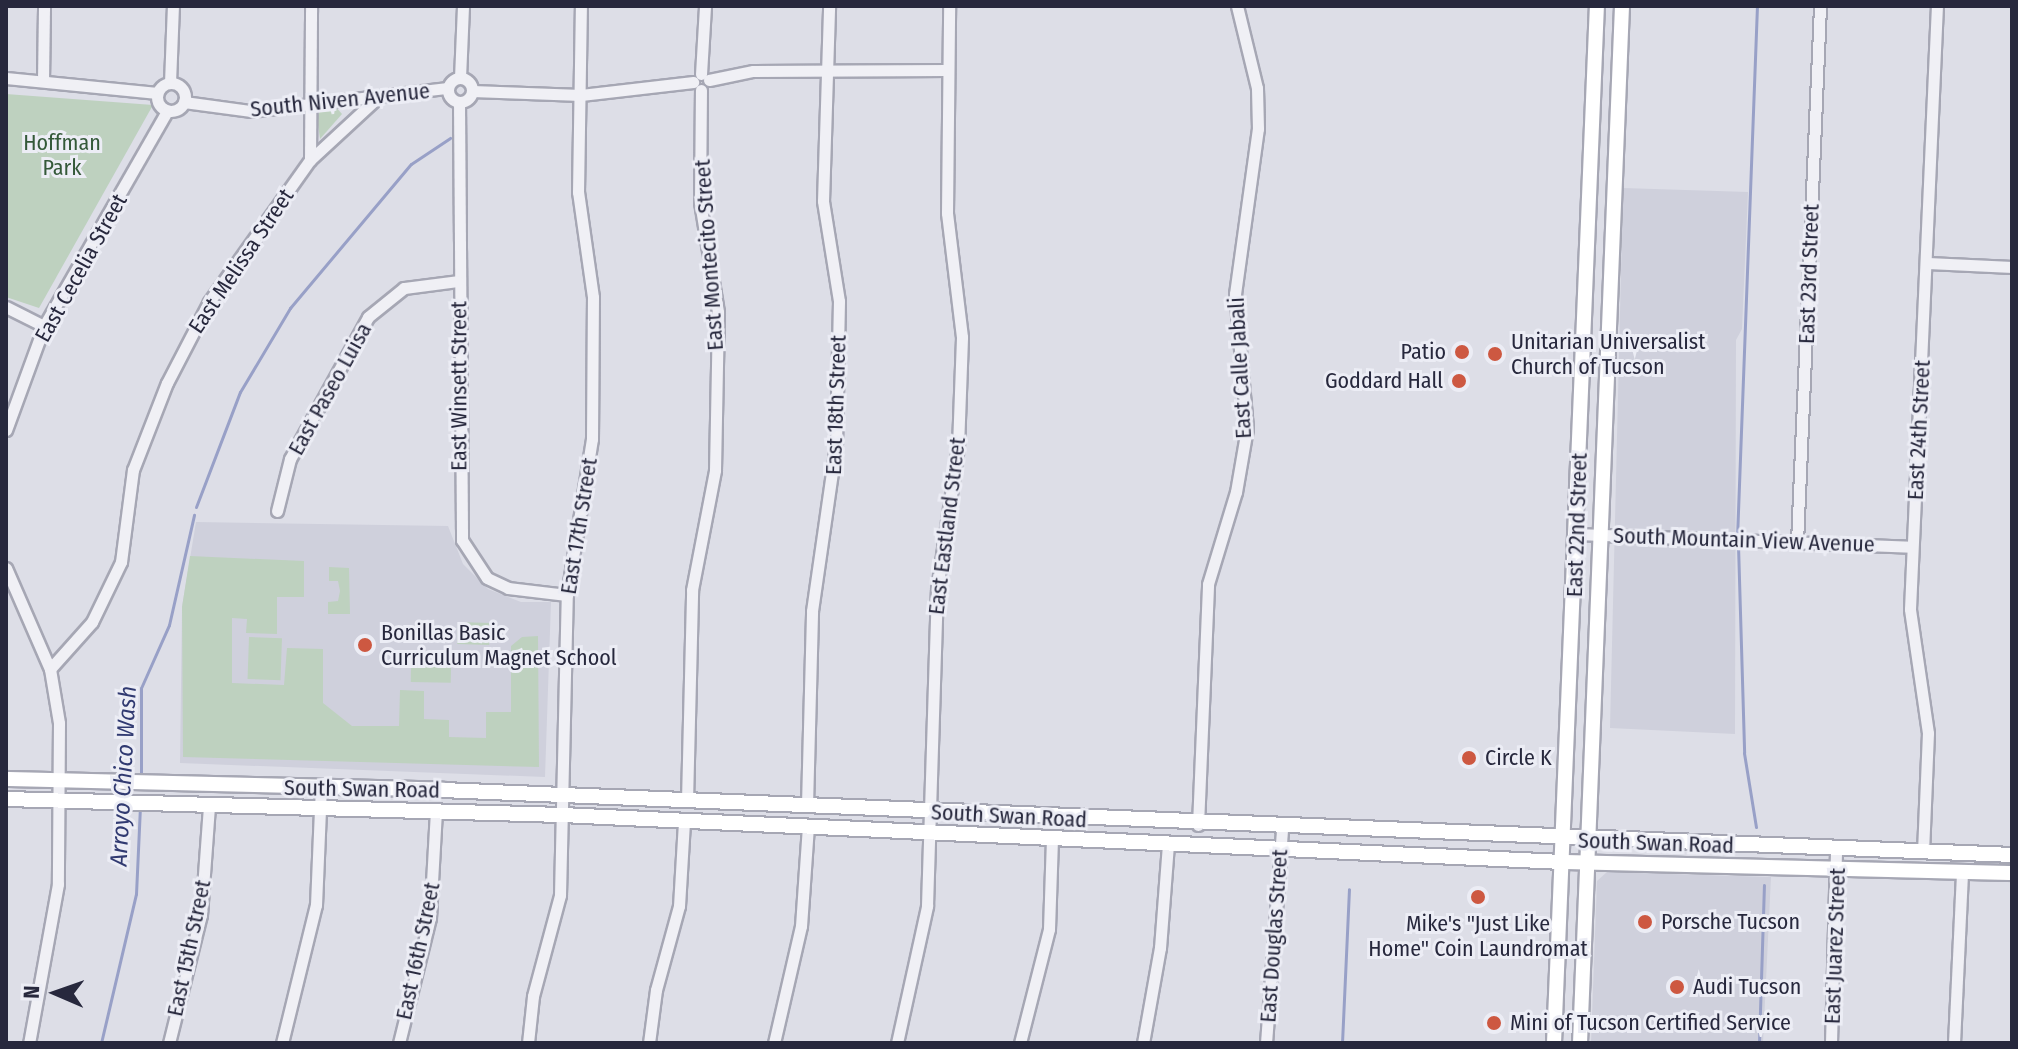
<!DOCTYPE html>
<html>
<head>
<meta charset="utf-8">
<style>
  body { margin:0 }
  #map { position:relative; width:2018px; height:1049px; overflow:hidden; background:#dddee7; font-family:"Fira Sans Condensed",sans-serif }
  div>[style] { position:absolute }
  .built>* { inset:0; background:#cfd0dc }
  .green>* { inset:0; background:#bed1bf; transform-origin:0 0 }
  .stream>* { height:3px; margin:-1.5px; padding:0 1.5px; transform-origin:1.5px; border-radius:1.5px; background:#98a0c7 }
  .roads { filter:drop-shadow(2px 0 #a6a7b4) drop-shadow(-2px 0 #a6a7b4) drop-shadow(0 2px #a6a7b4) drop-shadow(0 -2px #a6a7b4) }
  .minor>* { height:11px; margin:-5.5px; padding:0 5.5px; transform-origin:5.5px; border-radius:5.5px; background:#f0f0f5 }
  .minor>.ring { margin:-5.5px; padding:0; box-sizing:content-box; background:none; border:11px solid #f0f0f5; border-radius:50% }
  .major>* { height:14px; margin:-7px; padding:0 7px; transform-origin:7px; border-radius:7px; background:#fff }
  .dots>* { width:22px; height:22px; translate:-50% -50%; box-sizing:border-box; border:4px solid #ecedf5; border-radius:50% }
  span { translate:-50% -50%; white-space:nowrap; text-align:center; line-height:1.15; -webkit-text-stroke:6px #ecedf5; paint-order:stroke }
  .street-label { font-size:22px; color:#27283d }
  .park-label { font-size:22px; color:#345939 }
  .poi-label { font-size:22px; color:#27283d }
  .left { translate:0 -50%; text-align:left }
  .right { translate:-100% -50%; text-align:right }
  .water-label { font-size:24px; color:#313a71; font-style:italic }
  .frame { position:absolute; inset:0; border:8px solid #27283d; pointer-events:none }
  .north { position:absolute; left:16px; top:953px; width:80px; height:80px; -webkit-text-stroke:6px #ecedf5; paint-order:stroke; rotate:272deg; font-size:22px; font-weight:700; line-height:32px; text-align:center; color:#27283d }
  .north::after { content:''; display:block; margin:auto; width:28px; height:36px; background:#27283d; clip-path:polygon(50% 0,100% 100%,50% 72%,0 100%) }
</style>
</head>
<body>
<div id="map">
  <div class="built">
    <div style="clip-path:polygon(1623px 188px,1748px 192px,1742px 329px,1736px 340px,1735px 734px,1610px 728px)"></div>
    <div style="clip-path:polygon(196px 522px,448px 526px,463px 564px,488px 589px,521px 602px,551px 602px,545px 777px,180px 763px,182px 607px)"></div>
    <div style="clip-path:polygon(1607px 872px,1771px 877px,1763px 1043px,1591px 1043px,1597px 881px)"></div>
  </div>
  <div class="green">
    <div style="clip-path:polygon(6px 94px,153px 105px,39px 308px,6px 297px)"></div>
    <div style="clip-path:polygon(335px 106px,342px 114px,320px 139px,317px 117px,321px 109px)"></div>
    <div style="clip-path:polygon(190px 556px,304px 561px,304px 597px,277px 597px,277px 634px,246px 633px,247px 619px,232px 618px,232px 683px,284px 685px,287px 648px,323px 649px,323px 703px,352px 726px,399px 726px,400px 690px,424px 691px,424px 719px,449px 720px,449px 737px,486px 738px,486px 712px,511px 712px,511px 646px,522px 637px,538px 636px,539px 767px,183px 757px,182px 607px)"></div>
    <div style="clip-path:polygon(329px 567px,349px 568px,350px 614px,328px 614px,328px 602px,338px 601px,340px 591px,338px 581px,329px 581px)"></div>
    <div style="left:458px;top:622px;width:32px;height:22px;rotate:2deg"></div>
    <div style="left:249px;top:637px;width:33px;height:42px;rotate:2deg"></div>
    <div style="left:411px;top:666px;width:40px;height:16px;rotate:1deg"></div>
  </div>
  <div class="stream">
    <div style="left:196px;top:507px;width:123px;rotate:-69.1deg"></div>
    <div style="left:240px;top:392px;width:98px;rotate:-59.2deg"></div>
    <div style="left:290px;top:308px;width:188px;rotate:-50deg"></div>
    <div style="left:411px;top:164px;width:47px;rotate:-33.7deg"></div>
    <div style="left:1737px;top:538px;width:532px;rotate:-87.85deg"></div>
    <div style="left:1738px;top:545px;width:208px;rotate:88.3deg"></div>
    <div style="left:1744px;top:753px;width:75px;rotate:80.8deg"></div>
    <div style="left:141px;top:778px;width:90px;rotate:-90deg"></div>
    <div style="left:141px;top:688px;width:69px;rotate:-66deg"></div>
    <div style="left:169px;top:625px;width:113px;rotate:-77.2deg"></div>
    <div style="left:101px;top:1043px;width:153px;rotate:-76.8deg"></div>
    <div style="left:136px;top:894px;width:88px;rotate:-87.4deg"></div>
    <div style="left:1342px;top:1043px;width:154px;rotate:-87.4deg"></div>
    <div style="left:1759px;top:1043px;width:158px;rotate:-88.2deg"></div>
  </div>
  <div class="roads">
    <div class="minor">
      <div style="left:701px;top:74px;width:68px;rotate:-86.6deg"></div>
      <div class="ring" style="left:448px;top:78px;width:13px;height:13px"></div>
      <div style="left:6px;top:78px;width:152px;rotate:5.7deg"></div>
      <div style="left:460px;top:78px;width:72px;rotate:-87.6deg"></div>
      <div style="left:43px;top:80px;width:74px;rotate:-89.2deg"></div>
      <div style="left:709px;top:80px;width:45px;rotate:-11.6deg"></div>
      <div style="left:753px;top:71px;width:194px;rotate:-0.3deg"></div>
      <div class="ring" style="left:157px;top:83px;width:17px;height:17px"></div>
      <div style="left:170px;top:83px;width:77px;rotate:-87.8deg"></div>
      <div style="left:472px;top:91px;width:109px;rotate:2.1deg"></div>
      <div style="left:581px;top:95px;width:113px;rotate:-6.6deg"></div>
      <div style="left:184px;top:102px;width:68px;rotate:7.7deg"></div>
      <div style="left:251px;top:111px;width:198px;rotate:-6.7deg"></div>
      <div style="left:459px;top:102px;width:438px;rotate:89.6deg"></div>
      <div style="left:462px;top:540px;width:45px;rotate:56.7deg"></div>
      <div style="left:487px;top:578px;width:23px;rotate:25deg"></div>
      <div style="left:508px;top:588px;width:59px;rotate:6.8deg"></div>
      <div style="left:310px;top:160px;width:88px;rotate:-42.7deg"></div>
      <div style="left:1928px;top:263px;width:84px;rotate:2.7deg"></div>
      <div style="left:6px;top:307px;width:42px;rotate:26.6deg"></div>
      <div style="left:6px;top:430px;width:111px;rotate:-69.9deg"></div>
      <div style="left:44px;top:326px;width:248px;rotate:-60.2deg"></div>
      <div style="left:277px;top:511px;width:54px;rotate:-76deg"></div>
      <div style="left:290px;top:459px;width:162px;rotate:-61.2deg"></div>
      <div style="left:368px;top:317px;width:46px;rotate:-38.9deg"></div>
      <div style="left:404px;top:288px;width:54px;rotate:-7.4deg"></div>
      <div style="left:1576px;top:534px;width:336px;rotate:2.2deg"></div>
      <div style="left:1797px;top:542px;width:536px;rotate:-87.54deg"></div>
      <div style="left:6px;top:568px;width:110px;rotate:66.5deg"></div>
      <div style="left:50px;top:669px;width:55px;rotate:80.5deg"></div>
      <div style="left:59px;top:723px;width:161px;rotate:90.4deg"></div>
      <div style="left:58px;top:884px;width:162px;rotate:100.3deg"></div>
      <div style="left:50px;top:669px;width:63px;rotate:-48.2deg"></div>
      <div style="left:92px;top:622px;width:67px;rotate:-64.2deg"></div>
      <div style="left:121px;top:562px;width:93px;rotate:-82.6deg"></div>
      <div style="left:133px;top:470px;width:93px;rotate:-68.7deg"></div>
      <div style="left:167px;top:383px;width:91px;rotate:-62.6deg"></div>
      <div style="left:209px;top:302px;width:174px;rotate:-54.6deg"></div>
      <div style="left:310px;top:160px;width:154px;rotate:-89.6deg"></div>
      <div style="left:687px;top:801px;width:211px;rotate:-88.6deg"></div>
      <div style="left:692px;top:590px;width:122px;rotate:-79.1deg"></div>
      <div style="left:715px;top:470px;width:158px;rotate:-88.9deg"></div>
      <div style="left:718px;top:312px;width:111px;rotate:-99.3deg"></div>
      <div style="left:700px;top:202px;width:112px;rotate:-89.5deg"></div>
      <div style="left:807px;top:805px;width:194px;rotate:-88.5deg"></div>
      <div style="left:812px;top:611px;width:169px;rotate:-81.8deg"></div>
      <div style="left:836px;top:444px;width:143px;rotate:-88.8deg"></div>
      <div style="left:839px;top:301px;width:101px;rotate:-99.1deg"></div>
      <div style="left:823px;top:201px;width:195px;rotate:-88.2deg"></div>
      <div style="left:1198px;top:825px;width:241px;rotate:-87.6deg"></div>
      <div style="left:1208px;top:584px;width:96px;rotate:-73.1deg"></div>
      <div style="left:1236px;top:492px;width:65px;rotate:-80.2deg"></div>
      <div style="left:1247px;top:428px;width:135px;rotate:-95.1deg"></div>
      <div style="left:1235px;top:294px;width:167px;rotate:-82.1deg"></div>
      <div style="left:1258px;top:129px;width:41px;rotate:-91.4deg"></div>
      <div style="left:1257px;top:88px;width:84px;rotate:-103.7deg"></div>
      <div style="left:1923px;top:852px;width:119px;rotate:-87.6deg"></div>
      <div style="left:1928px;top:733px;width:125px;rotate:-98.3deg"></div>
      <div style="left:1910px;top:609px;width:604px;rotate:-87.44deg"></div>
      <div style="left:169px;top:1043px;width:132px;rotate:-76deg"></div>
      <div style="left:201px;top:915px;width:110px;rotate:-85.8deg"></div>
      <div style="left:282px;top:1043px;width:142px;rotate:-76.2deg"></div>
      <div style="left:316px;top:905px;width:117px;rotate:-87.6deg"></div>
      <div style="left:399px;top:1043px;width:129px;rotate:-76.1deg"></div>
      <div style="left:430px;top:918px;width:107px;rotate:-86.8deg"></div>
      <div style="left:528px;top:1043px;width:47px;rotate:-83.9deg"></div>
      <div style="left:533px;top:996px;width:105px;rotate:-75deg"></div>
      <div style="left:560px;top:895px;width:300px;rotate:-88.7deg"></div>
      <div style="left:567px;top:595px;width:158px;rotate:-80.9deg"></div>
      <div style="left:592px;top:439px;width:142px;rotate:-89.6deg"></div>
      <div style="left:593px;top:297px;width:106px;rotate:-98.1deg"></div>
      <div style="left:578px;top:192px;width:186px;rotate:-89.1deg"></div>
      <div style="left:649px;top:1043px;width:53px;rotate:-82.5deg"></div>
      <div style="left:656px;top:990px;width:87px;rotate:-74.7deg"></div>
      <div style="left:679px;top:906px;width:84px;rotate:-86.6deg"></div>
      <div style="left:774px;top:1043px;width:120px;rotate:-77deg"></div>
      <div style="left:801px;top:926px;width:99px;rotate:-86deg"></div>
      <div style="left:897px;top:1043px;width:140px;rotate:-77.6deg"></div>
      <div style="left:927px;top:906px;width:317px;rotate:-88.2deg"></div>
      <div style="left:937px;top:589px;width:144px;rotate:-81.6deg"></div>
      <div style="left:958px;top:447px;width:110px;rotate:-87.9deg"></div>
      <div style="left:962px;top:337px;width:125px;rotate:-96.9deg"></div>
      <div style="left:947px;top:213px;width:207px;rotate:-89.4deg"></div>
      <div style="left:1020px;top:1043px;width:118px;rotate:-75.7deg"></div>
      <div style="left:1049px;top:929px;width:89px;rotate:-88.1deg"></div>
      <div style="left:1143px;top:1043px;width:97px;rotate:-79.9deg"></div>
      <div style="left:1160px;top:948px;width:105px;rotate:-85.6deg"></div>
      <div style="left:1266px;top:1043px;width:216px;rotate:-85.7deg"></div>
      <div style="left:1831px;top:1043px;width:194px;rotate:-88.5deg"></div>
      <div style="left:1954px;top:1043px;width:171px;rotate:-87.3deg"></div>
    </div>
    <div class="major">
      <div style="left:6px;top:779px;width:436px;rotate:1.4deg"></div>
      <div style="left:442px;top:790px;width:1571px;rotate:2.37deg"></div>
      <div style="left:6px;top:799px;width:556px;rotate:1.65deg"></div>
      <div style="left:562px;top:815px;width:1002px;rotate:2.69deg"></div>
      <div style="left:1563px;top:862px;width:449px;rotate:1.4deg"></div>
      <div style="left:1554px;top:1043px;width:1038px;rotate:-87.63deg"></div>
      <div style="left:1580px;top:1043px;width:1038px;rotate:-87.68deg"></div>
    </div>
  </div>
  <div class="dots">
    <div style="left:1462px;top:352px;background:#cd5841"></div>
    <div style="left:1495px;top:354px;background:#cd5841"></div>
    <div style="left:1459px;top:381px;background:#cd5841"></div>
    <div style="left:365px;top:645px;background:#cd5841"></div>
    <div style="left:1469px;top:758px;background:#cd5841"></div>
    <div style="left:1478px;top:897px;background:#cd5841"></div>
    <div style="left:1645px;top:922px;background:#cd5841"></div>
    <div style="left:1677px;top:987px;background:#cd5841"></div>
    <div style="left:1494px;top:1023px;background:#cd5841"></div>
  </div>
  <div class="street-label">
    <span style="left:340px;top:100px;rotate:-6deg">South Niven Avenue</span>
    <span style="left:709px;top:255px;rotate:-94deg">East Montecito Street</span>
    <span style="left:241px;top:261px;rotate:-56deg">East Melissa Street</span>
    <span style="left:81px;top:268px;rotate:-61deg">East Cecelia Street</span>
    <span style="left:1809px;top:274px;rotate:-88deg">East 23rd Street</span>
    <span style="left:1240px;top:368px;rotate:-93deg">East Calle Jabali</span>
    <span style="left:459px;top:386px;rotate:-90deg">East Winsett Street</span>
    <span style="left:330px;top:389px;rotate:-61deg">East Paseo Luisa</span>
    <span style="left:836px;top:405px;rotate:-88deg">East 18th Street</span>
    <span style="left:1919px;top:430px;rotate:-87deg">East 24th Street</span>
    <span style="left:1577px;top:525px;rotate:-88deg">East 22nd Street</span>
    <span style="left:579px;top:526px;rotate:-81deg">East 17th Street</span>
    <span style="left:947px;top:526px;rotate:-83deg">East Eastland Street</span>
    <span style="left:1744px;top:540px;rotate:2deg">South Mountain View Avenue</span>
    <span style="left:362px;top:789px;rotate:1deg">South Swan Road</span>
    <span style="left:1009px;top:816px;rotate:3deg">South Swan Road</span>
    <span style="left:1656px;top:843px;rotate:2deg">South Swan Road</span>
    <span style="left:1274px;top:936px;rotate:-86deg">East Douglas Street</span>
    <span style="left:1835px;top:946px;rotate:-88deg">East Juarez Street</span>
    <span style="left:189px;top:948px;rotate:-78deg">East 15th Street</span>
    <span style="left:418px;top:951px;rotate:-78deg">East 16th Street</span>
  </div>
  <div class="park-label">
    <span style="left:62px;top:155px">Hoffman<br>Park</span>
  </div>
  <div class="poi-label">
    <span class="left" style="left:1511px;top:354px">Unitarian Universalist<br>Church of Tucson</span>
    <span class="right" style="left:1446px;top:352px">Patio</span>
    <span class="right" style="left:1443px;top:381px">Goddard Hall</span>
    <span class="left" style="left:381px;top:645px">Bonillas Basic<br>Curriculum Magnet School</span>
    <span class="left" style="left:1485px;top:758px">Circle K</span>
    <span class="left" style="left:1661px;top:922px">Porsche Tucson</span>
    <span style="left:1478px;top:936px">Mike's "Just Like<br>Home" Coin Laundromat</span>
    <span class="left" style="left:1693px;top:987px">Audi Tucson</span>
    <span class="left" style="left:1510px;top:1023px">Mini of Tucson Certified Service</span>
  </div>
  <div class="water-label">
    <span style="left:124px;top:776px;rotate:-87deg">Arroyo Chico Wash</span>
  </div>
  <div class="frame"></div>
  <div class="north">N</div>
</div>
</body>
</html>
